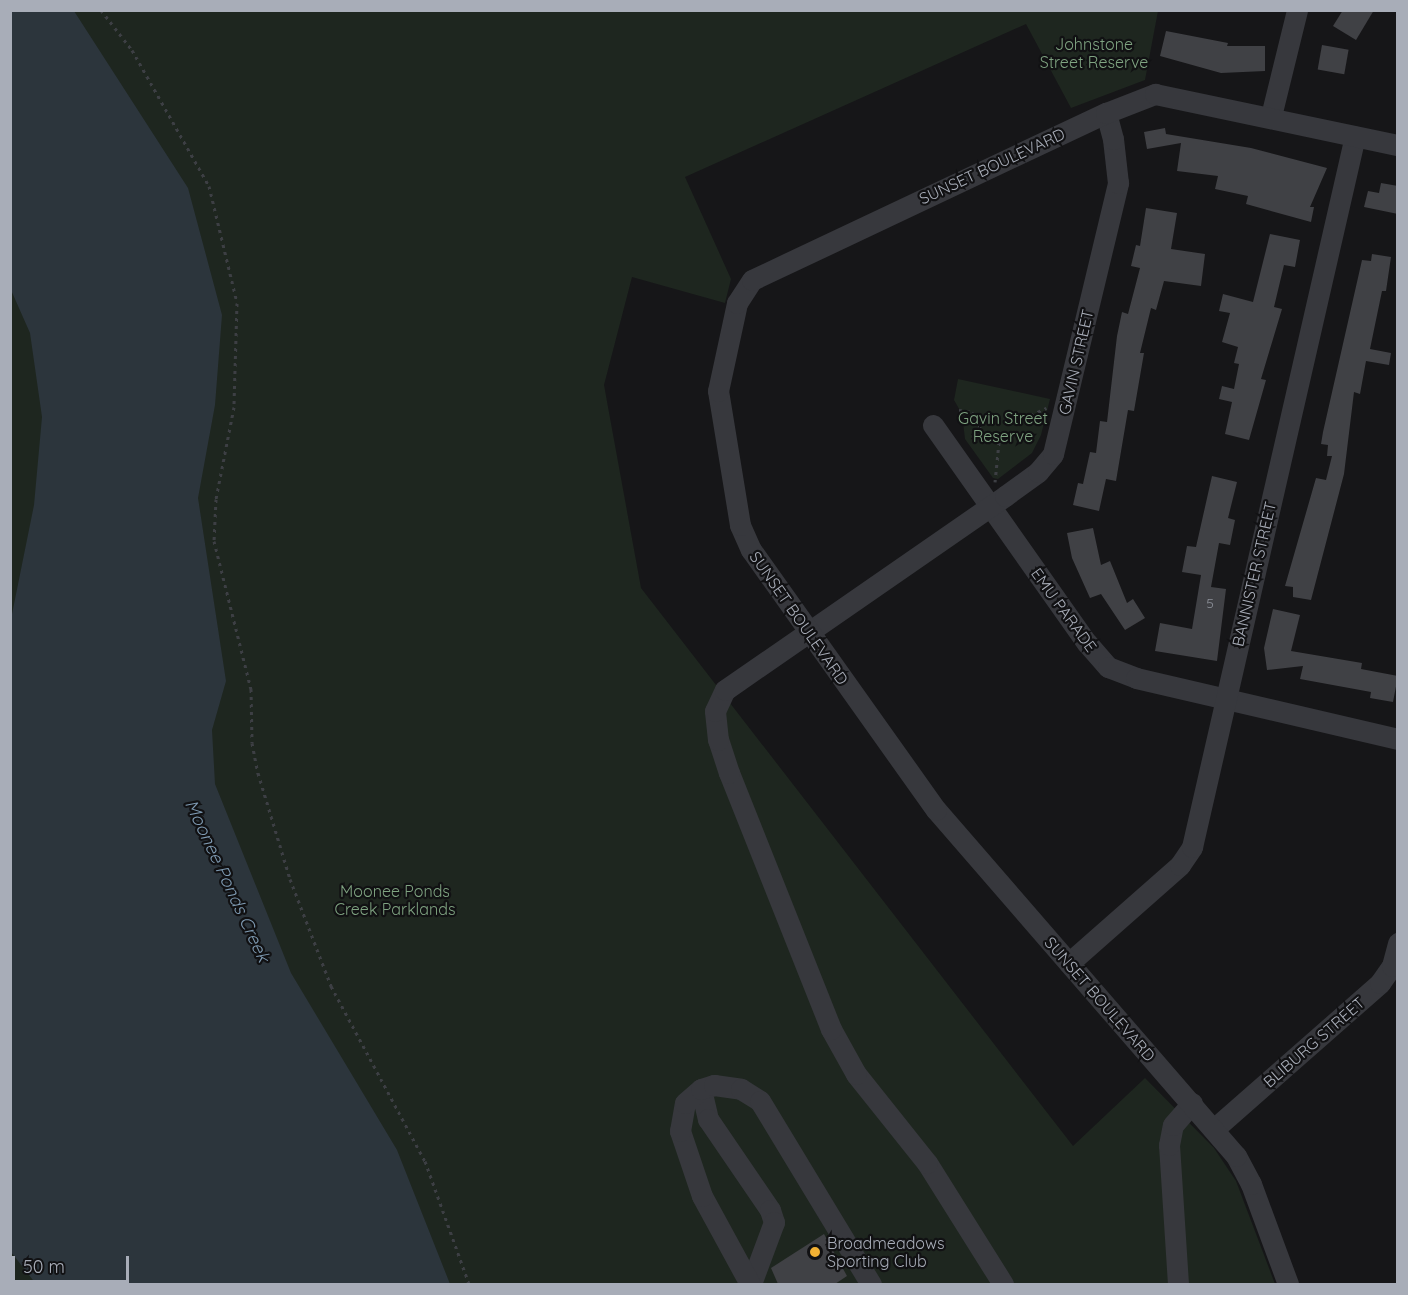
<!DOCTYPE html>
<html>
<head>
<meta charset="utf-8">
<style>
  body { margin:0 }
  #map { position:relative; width:1408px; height:1295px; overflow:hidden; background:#161618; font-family:Quicksand,sans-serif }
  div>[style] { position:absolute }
  .green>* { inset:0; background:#1e261f }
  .water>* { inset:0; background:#2c353c }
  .building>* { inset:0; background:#404145; transform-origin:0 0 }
  .path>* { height:3px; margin-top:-1.5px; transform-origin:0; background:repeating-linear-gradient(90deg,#3d3f44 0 3px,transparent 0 7.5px) }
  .minor>* { height:21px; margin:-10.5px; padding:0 10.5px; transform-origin:10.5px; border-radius:10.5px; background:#37383d }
  .dots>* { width:16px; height:16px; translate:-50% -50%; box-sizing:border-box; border:3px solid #111113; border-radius:50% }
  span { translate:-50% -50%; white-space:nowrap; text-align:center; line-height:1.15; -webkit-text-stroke:4.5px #111113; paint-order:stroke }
  .number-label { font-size:14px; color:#8e929b }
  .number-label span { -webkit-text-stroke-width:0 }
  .park-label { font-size:16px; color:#7fa381 }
  .street-label { font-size:16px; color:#a8adb8 }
  .poi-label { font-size:16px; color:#a8adb8 }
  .left { translate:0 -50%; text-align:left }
  .water-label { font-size:18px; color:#7f9bb3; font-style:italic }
  .frame { position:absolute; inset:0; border:12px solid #a8adb8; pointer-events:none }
  .scale { position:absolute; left:12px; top:1256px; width:117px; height:27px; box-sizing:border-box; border:3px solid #a8adb8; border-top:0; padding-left:8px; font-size:18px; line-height:21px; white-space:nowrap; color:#a8adb8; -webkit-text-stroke:4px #111113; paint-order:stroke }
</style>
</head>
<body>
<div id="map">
  <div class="green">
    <div style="clip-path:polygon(10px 11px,1158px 11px,1145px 80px,1071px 108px,1026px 24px,685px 177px,731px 279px,725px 303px,632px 277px,604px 385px,641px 588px,1073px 1146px,1145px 1078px,1214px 1148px,1236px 1181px,1275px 1284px,11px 1284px)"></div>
    <div style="clip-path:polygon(958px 379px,1050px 399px,1041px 435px,1032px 453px,998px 479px,993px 478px,965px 439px,962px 414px,954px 400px)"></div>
  </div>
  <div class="water">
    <div style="clip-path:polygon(11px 10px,74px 11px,188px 188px,222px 315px,215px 405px,198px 498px,226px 681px,212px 730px,215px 784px,291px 973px,397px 1150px,450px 1284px,36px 1284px,11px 1252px,10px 624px,34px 505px,42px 417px,30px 333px,11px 290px)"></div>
  </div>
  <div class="building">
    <div style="clip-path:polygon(1343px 10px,1374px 10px,1356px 40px,1333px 26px)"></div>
    <div style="clip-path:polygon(1166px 31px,1228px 43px,1227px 46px,1265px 46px,1265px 71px,1221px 73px,1160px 56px)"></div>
    <div style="left:1322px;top:45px;width:27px;height:25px;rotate:10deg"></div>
    <div style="clip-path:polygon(1165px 128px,1166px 134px,1251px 148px,1327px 168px,1310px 207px,1314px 207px,1311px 222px,1246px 204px,1248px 196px,1215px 189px,1218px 176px,1177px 171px,1181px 143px,1147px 149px,1144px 132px)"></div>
    <div style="clip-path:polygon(1381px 183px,1398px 186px,1398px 214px,1364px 207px,1368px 191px,1379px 193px)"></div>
    <div style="clip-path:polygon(1146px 208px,1177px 213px,1171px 249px,1205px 254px,1201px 286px,1164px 281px,1156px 310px,1151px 308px,1140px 353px,1144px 353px,1134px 411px,1128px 410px,1116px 481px,1106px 479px,1099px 511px,1073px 505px,1078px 483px,1083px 484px,1090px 452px,1096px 453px,1100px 421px,1107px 422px,1117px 336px,1122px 312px,1128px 314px,1140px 268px,1131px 266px,1136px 245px,1140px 246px)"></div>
    <div style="clip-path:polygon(1270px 234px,1300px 240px,1295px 267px,1284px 265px,1274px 307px,1282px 309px,1261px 379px,1266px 380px,1249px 440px,1225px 434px,1232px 402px,1219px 399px,1222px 386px,1234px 389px,1239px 364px,1234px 363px,1238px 347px,1222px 342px,1230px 313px,1219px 311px,1223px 294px,1253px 302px)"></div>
    <div style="clip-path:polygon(1372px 254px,1391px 257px,1386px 291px,1382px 291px,1370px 349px,1391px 353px,1389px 365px,1366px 361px,1360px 394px,1354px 392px,1344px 474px,1311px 600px,1293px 597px,1293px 587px,1285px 586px,1316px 478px,1326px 480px,1332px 456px,1327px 456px,1328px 445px,1321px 444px,1323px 432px,1362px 260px,1371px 261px)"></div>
    <div style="clip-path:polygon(1212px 476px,1237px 482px,1228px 518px,1235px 520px,1230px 545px,1219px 543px,1211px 587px,1226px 589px,1217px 661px,1155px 651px,1160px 623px,1192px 629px,1201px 575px,1182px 572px,1187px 546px,1196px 547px)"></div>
    <div style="clip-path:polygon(1093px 528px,1101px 565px,1110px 561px,1127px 603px,1133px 599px,1145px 618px,1125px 630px,1101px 594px,1090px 598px,1072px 558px,1067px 533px)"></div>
    <div style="clip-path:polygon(1273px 609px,1300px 615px,1291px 651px,1362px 663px,1361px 669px,1398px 676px,1393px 702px,1370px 698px,1371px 692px,1300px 679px,1303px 666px,1267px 670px,1264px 648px)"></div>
    <div style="clip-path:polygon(824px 1234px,847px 1276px,835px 1284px,778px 1284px,771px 1268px)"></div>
  </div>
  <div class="path">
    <div style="left:101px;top:10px;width:51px;rotate:52.2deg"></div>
    <div style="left:132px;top:50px;width:156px;rotate:60.5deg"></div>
    <div style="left:209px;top:186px;width:120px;rotate:76.5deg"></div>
    <div style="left:237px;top:303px;width:104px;rotate:91.7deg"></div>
    <div style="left:234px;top:407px;width:94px;rotate:101.1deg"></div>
    <div style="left:216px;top:499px;width:42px;rotate:92.7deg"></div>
    <div style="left:214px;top:541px;width:153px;rotate:76deg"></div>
    <div style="left:251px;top:689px;width:54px;rotate:88.9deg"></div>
    <div style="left:252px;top:743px;width:31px;rotate:79deg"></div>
    <div style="left:258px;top:773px;width:111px;rotate:73.2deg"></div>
    <div style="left:290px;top:879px;width:115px;rotate:69deg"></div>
    <div style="left:331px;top:986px;width:199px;rotate:61.8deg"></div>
    <div style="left:425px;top:1161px;width:131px;rotate:70.3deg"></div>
    <div style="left:959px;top:410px;width:13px;rotate:9deg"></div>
    <div style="left:972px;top:412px;width:20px;rotate:63deg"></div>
    <div style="left:981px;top:430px;width:22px;rotate:34deg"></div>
    <div style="left:999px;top:442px;width:40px;rotate:95.7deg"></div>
    <div style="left:1031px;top:415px;width:17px;rotate:-25deg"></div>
  </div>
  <div class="minor">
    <div style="left:1271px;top:116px;width:109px;rotate:-76.2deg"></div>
    <div style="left:933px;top:425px;width:267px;rotate:54.8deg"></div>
    <div style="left:1087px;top:643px;width:32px;rotate:49deg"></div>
    <div style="left:1108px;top:667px;width:30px;rotate:21deg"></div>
    <div style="left:1136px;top:678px;width:269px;rotate:13.1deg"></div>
    <div style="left:1069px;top:963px;width:148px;rotate:-41.4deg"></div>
    <div style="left:1180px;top:865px;width:22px;rotate:-56deg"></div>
    <div style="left:1192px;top:847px;width:729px;rotate:-77.09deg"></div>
    <div style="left:701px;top:1089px;width:31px;rotate:77deg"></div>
    <div style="left:708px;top:1119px;width:110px;rotate:55.7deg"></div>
    <div style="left:770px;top:1210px;width:13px;rotate:72deg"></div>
    <div style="left:774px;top:1222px;width:66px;rotate:110.4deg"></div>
    <div style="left:1214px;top:1129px;width:221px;rotate:-41.3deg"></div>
    <div style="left:1380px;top:983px;width:21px;rotate:-55deg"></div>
    <div style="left:1392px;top:966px;width:24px;rotate:-75deg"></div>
    <div style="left:750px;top:1284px;width:100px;rotate:-118.6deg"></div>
    <div style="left:702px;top:1196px;width:69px;rotate:-108.7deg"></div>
    <div style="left:680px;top:1131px;width:28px;rotate:-80deg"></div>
    <div style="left:685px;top:1103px;width:21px;rotate:-41deg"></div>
    <div style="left:701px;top:1089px;width:14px;rotate:-17deg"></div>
    <div style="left:714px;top:1085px;width:27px;rotate:8deg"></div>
    <div style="left:741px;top:1089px;width:22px;rotate:32deg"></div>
    <div style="left:760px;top:1101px;width:214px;rotate:58.8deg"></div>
    <div style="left:1003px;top:1284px;width:143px;rotate:-122.1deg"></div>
    <div style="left:927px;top:1163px;width:114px;rotate:-128.6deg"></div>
    <div style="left:856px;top:1074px;width:51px;rotate:-119.1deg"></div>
    <div style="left:831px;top:1029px;width:276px;rotate:-111.7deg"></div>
    <div style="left:729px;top:773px;width:35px;rotate:-108deg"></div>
    <div style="left:718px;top:740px;width:29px;rotate:-96deg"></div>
    <div style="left:715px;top:711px;width:23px;rotate:-65deg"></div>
    <div style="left:725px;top:690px;width:341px;rotate:-34.7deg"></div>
    <div style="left:1005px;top:496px;width:41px;rotate:-36deg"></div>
    <div style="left:1038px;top:472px;width:23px;rotate:-50deg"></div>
    <div style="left:1053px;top:454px;width:279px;rotate:-76.5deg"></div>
    <div style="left:1118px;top:183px;width:44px;rotate:-96.5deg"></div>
    <div style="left:1113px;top:139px;width:27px;rotate:-105deg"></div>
    <div style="left:1178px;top:1284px;width:139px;rotate:-93.7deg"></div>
    <div style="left:1169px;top:1145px;width:20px;rotate:-79deg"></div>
    <div style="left:1173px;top:1125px;width:29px;rotate:-49deg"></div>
    <div style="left:1288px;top:1284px;width:107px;rotate:-110.3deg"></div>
    <div style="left:1251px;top:1184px;width:32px;rotate:-118deg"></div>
    <div style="left:1236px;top:1156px;width:458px;rotate:-130.9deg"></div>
    <div style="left:936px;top:810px;width:319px;rotate:-125.4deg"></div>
    <div style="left:751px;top:550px;width:27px;rotate:-114deg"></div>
    <div style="left:740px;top:525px;width:136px;rotate:-99.3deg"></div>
    <div style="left:718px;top:391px;width:90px;rotate:-77.8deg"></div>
    <div style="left:737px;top:303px;width:27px;rotate:-57deg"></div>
    <div style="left:752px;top:280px;width:391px;rotate:-25.3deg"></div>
    <div style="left:1106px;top:113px;width:53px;rotate:-21.2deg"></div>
    <div style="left:1155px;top:94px;width:248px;rotate:11.9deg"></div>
  </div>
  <div class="dots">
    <div style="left:815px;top:1252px;background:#f2b134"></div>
  </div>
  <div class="number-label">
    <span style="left:1210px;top:603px">5</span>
  </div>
  <div class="park-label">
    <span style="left:1094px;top:53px">Johnstone<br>Street Reserve</span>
    <span style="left:1003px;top:427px">Gavin Street<br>Reserve</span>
    <span style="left:395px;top:900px">Moonee Ponds<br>Creek Parklands</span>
  </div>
  <div class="street-label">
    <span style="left:992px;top:166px;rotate:-25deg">SUNSET BOULEVARD</span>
    <span style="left:1076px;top:362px;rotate:-77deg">GAVIN STREET</span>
    <span style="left:1254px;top:574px;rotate:-77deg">BANNISTER STREET</span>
    <span style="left:1064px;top:610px;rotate:54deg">EMU PARADE</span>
    <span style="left:799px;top:618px;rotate:55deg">SUNSET BOULEVARD</span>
    <span style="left:1100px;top:999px;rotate:49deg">SUNSET BOULEVARD</span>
    <span style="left:1314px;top:1042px;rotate:-41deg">BLIBURG STREET</span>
  </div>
  <div class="poi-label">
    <span class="left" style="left:827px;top:1252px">Broadmeadows<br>Sporting Club</span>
  </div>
  <div class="water-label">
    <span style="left:227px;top:881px;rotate:65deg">Moonee Ponds Creek</span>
  </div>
  <div class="frame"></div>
  <div class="scale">50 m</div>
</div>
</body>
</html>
